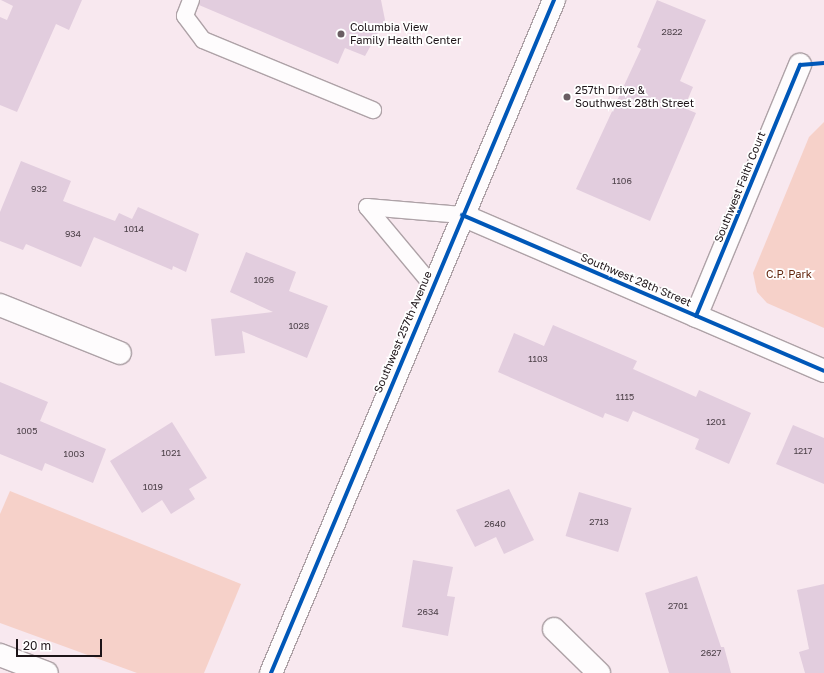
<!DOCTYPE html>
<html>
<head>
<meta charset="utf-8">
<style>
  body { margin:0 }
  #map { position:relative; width:824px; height:673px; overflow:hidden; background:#f8e8ef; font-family:"Golos Text",sans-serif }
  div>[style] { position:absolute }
  .green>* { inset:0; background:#f6d1c9 }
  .building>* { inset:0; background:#e2cdde; transform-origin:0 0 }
  .roads { filter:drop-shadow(1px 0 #aea2a7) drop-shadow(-1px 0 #aea2a7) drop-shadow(0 1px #aea2a7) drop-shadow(0 -1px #aea2a7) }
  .lane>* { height:16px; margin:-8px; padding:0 8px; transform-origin:8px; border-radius:8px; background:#fefcfd }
  .street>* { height:22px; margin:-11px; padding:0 11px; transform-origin:11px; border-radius:11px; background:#fefcfd }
  .primary>* { height:22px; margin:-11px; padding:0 11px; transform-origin:11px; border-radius:11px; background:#fefcfd }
  .cycleway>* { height:4px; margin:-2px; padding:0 2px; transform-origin:2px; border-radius:2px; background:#0057b8 }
  .dots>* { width:11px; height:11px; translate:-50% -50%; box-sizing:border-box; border:2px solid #fff; border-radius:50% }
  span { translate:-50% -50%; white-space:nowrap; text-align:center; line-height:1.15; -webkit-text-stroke:3.5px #fff; paint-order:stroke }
  .number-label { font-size:9px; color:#4e424a }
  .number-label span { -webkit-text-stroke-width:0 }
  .poi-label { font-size:11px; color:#1d1418 }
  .left { translate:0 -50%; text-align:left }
  .street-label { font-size:11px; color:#1d1418 }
  .park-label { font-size:11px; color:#62250d }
  .scale { position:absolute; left:16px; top:639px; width:86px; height:18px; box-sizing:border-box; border:2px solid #1d1418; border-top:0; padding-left:5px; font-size:12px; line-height:14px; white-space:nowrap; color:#1d1418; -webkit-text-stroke:3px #fff; paint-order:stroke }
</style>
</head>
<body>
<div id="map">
  <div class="green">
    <div style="clip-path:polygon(824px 122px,824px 328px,767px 303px,757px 292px,753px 273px,809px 137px)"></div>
    <div style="clip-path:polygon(10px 491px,241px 584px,204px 673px,137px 673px,0 623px,0 514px)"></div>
  </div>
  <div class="building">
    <div style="clip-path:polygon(1px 0,82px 0,69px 30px,56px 24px,17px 112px,0 105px,0 17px,7px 20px,13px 6px)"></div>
    <div style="clip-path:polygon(200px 0,381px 0,385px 20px,365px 56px,345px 48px,338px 64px,199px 5px)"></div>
    <div style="clip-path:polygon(657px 0,706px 20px,680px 81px,693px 87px,684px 108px,696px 113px,650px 221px,576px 189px,641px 49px,637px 47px)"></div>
    <div style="clip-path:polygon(21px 161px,71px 181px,63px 201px,115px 221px,119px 213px,132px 219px,138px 207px,199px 234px,186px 272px,173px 266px,172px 270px,94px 237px,81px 267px,26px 244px,23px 250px,0 241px,0 212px)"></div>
    <div style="clip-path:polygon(246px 252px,296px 272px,289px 291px,328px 306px,307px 358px,242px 331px,245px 353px,215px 356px,211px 319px,273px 312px,230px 292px)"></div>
    <div style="clip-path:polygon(553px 325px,637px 361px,633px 369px,696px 397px,699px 390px,751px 413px,729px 464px,695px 449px,699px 439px,633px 411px,628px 422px,605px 413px,603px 418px,498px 372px,514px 333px,544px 346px)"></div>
    <div style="clip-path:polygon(0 382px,48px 402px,40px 421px,106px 449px,93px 483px,45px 463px,42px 471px,0 454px)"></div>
    <div style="clip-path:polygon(172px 422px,207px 478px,189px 489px,195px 499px,171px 514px,162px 500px,142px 513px,110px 461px)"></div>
    <div style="clip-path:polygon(793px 425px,824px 438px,824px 484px,776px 464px)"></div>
    <div style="clip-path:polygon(509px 489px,534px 540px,504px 554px,496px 537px,475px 547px,456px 510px)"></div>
    <div style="left:579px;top:492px;width:55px;height:46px;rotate:17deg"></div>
    <div style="clip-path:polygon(413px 560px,453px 567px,447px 596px,455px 597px,448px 636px,402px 627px)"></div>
    <div style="clip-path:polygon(697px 576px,721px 647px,724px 647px,731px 673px,669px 673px,645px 593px)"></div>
    <div style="clip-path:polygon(824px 584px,824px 673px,805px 673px,799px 652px,809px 649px,797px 590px)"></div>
  </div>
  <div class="roads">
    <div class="lane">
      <div style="left:191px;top:0;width:17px;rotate:111deg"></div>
      <div style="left:185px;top:16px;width:30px;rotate:53deg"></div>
      <div style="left:203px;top:40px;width:184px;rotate:22.4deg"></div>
      <div style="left:367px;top:207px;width:102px;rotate:50.2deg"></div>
      <div style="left:367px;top:207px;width:95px;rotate:4.8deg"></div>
    </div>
    <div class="street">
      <div style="left:462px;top:215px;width:394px;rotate:23.3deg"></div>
      <div style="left:0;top:305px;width:129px;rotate:21.8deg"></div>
      <div style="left:696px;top:316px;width:272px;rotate:-67.5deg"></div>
      <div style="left:554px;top:629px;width:63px;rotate:44.4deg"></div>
      <div style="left:0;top:655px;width:50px;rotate:21deg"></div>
    </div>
    <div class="primary">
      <div style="left:271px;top:673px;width:730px;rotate:-67.19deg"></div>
    </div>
  </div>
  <div class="cycleway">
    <div style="left:462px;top:215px;width:394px;rotate:23.3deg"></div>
    <div style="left:696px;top:316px;width:272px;rotate:-67.5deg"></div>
    <div style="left:800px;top:65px;width:24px;rotate:-5deg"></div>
    <div style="left:271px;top:673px;width:730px;rotate:-67.19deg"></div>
  </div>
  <div class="dots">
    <div style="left:341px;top:34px;background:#6a5e63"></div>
    <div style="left:567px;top:97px;background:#6a5e63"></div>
  </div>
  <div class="number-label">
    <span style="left:672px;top:32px">2822</span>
    <span style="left:622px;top:181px">1106</span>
    <span style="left:39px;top:189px">932</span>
    <span style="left:134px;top:229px">1014</span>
    <span style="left:73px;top:234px">934</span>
    <span style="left:264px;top:280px">1026</span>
    <span style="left:299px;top:326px">1028</span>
    <span style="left:538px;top:359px">1103</span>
    <span style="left:625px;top:397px">1115</span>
    <span style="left:716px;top:422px">1201</span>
    <span style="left:27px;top:431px">1005</span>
    <span style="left:803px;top:451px">1217</span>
    <span style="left:171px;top:453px">1021</span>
    <span style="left:74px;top:454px">1003</span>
    <span style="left:153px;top:487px">1019</span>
    <span style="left:599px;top:522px">2713</span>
    <span style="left:495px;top:524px">2640</span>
    <span style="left:678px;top:606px">2701</span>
    <span style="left:428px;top:612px">2634</span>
    <span style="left:711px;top:653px">2627</span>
  </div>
  <div class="poi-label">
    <span class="left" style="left:350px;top:34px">Columbia View<br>Family Health Center</span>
    <span class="left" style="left:575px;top:97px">257th Drive &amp;<br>Southwest 28th Street</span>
  </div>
  <div class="street-label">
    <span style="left:740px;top:187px;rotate:-68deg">Southwest Faith Court</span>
    <span style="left:636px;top:280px;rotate:23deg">Southwest 28th Street</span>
    <span style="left:403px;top:332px;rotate:-67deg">Southwest 257th Avenue</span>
  </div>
  <div class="park-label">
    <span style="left:789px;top:274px">C.P. Park</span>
  </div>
  <div class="scale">20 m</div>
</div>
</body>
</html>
